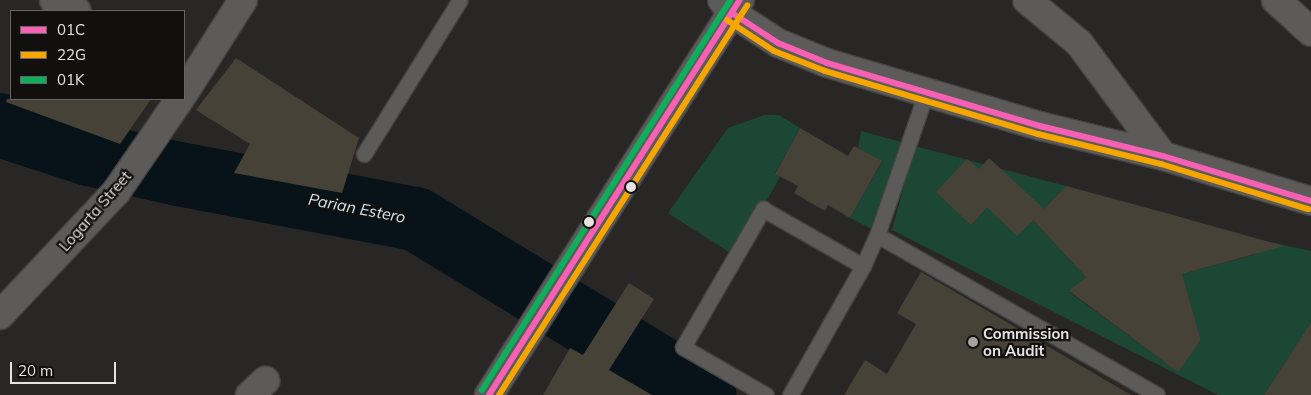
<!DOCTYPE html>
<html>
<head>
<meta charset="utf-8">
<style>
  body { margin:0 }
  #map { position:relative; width:1311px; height:395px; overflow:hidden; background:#282726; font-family:Mulish,sans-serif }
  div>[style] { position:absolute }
  .green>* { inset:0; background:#1c4734 }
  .river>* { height:64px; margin:-32px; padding:0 32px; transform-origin:32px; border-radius:32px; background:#071219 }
  .building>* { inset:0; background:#474238 }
  .roads { filter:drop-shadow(1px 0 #434241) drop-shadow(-1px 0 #434241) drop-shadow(0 1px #434241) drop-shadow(0 -1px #434241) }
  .lane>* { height:15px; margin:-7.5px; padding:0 7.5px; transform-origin:7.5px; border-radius:7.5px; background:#5c5b5a }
  .street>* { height:28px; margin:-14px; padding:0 14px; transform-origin:14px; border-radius:14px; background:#5c5b5a }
  .secondary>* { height:28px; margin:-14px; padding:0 14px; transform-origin:14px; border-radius:14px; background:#5c5b5a }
  .bus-1>* { height:6px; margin:-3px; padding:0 3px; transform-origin:3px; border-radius:3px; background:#f860b3 }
  .bus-2>* { height:6px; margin:-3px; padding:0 3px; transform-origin:3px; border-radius:3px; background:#f7a600 }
  .bus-3>* { height:6px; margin:-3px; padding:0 3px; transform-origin:3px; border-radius:3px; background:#0daf5c }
  .dots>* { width:14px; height:14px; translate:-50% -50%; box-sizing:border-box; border:2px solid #11100f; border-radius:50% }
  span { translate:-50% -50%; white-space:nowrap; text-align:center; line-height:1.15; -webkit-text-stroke:4.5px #11100f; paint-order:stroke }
  .street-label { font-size:15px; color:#e5e4e3 }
  .poi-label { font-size:15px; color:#e5e4e3; font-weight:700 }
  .left { translate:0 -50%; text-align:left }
  .water-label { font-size:16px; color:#d0e6f5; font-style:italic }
  .legend { position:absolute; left:10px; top:10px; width:175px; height:90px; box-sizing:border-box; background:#11100f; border:1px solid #666564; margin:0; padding:6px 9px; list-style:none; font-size:15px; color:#e5e4e3 }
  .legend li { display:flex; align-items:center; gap:10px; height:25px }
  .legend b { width:25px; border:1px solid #666564 }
  .scale { position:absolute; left:10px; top:362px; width:106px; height:22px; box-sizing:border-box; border:2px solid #e5e4e3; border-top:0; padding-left:6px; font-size:15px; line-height:18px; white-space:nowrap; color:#e5e4e3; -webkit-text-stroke:4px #11100f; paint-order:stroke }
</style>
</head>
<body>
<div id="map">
  <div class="green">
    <div style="clip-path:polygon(765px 115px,779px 115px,800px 128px,775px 173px,780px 177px,735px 256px,668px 213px,728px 128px)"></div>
    <div style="clip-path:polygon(861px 131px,901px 142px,872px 229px,850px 218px,882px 162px,858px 148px)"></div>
    <div style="clip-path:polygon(915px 146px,1066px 186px,1033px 220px,1086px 277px,1069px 292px,1177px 371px,1201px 340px,1182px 274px,1253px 255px,1257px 239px,1311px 251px,1311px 322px,1264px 395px,1218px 395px,892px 230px)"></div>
    <div style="clip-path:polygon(595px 317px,604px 322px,724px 395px,653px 395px,570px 348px)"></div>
  </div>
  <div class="river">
    <div style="left:0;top:125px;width:94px;rotate:18deg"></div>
    <div style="left:89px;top:154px;width:92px;rotate:12.5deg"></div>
    <div style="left:179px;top:174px;width:241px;rotate:10.8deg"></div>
    <div style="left:416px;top:219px;width:338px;rotate:31.4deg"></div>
  </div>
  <div class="building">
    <div style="clip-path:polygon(236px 58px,359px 138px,342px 193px,234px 173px,250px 144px,196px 110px)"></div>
    <div style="clip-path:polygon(7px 99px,151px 99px,120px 144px,6px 102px)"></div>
    <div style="clip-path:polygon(800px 128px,848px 156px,854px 146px,882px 161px,850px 218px,828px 205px,825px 211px,794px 193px,798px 186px,775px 174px)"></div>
    <div style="clip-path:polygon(989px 158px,1044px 209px,1017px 236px,987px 207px,971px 225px,936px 192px,967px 159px,979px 169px)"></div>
    <div style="clip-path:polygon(1066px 186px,1166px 213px,1284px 246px,1182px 274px,1201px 340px,1178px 372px,1069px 291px,1086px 277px,1033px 220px)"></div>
    <div style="clip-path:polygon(921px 272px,1131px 395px,844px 395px,865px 360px,887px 374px,916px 324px,897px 313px)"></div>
    <div style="clip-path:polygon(629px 283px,654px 299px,609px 370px,652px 395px,543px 395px,570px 348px,583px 355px)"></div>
    <div style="clip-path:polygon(1311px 322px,1311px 395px,1264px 395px)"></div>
  </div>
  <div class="roads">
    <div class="lane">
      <div style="left:926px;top:93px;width:150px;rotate:109deg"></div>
      <div style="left:877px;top:235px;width:322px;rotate:29.7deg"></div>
      <div style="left:364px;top:154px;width:181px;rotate:-58.1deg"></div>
      <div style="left:766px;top:395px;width:96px;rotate:-150deg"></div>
      <div style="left:683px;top:347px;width:160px;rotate:-59.9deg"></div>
      <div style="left:763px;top:209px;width:115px;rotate:29.7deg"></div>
      <div style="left:790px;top:395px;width:148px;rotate:-60.5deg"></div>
      <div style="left:863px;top:266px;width:34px;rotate:-66deg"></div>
    </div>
    <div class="street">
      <div style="left:54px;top:0;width:25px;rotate:26deg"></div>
      <div style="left:1027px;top:0;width:67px;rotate:39.6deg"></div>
      <div style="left:1079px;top:43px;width:141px;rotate:53.4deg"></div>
      <div style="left:1276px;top:0;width:47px;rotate:42.4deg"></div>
      <div style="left:184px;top:93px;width:110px;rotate:-57.6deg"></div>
      <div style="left:0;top:315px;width:169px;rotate:-46.7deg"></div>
      <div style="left:116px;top:192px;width:113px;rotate:-55.5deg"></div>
      <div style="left:250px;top:395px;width:21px;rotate:-43deg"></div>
    </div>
    <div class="secondary">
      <div style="left:722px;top:0;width:16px;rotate:52deg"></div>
      <div style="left:732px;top:13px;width:55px;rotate:33.1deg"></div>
      <div style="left:778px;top:43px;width:53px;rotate:22.2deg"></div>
      <div style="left:827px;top:63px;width:222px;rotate:16.5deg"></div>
      <div style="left:1040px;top:126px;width:127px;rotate:13.7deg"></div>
      <div style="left:1163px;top:156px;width:155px;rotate:16.9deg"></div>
      <div style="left:489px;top:395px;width:468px;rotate:-57.6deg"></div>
    </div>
  </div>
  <div class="bus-1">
    <div style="left:732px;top:13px;width:55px;rotate:33.1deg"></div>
    <div style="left:778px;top:43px;width:53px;rotate:22.2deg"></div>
    <div style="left:827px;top:63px;width:222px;rotate:16.5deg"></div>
    <div style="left:1040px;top:126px;width:127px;rotate:13.7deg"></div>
    <div style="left:1163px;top:156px;width:155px;rotate:16.9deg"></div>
    <div style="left:489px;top:395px;width:468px;rotate:-57.6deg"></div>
  </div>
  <div class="bus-2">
    <div style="left:727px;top:20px;width:56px;rotate:33.4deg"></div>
    <div style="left:774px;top:51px;width:55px;rotate:21.4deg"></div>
    <div style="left:825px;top:71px;width:222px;rotate:16.5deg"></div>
    <div style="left:1038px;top:134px;width:127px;rotate:13.7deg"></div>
    <div style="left:1161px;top:164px;width:154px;rotate:17deg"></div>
    <div style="left:499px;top:395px;width:462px;rotate:-57.5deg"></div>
  </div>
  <div class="bus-3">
    <div style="left:482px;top:390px;width:462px;rotate:-57.5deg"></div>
  </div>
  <div class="dots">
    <div style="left:631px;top:187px;background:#e5e4e3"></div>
    <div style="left:589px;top:222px;background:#e5e4e3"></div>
    <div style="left:973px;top:342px;background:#a3a2a1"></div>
  </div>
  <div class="street-label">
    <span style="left:95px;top:211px;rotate:-49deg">Logarta Street</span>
  </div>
  <div class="poi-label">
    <span class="left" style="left:983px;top:342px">Commission<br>on Audit</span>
  </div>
  <div class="water-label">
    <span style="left:357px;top:208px;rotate:11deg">Parian Estero</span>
  </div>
  <ul class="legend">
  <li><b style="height:6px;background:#f860b3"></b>01C</li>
  <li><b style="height:6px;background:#f7a600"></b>22G</li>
  <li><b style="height:6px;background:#0daf5c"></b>01K</li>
  </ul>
  <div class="scale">20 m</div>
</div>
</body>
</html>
